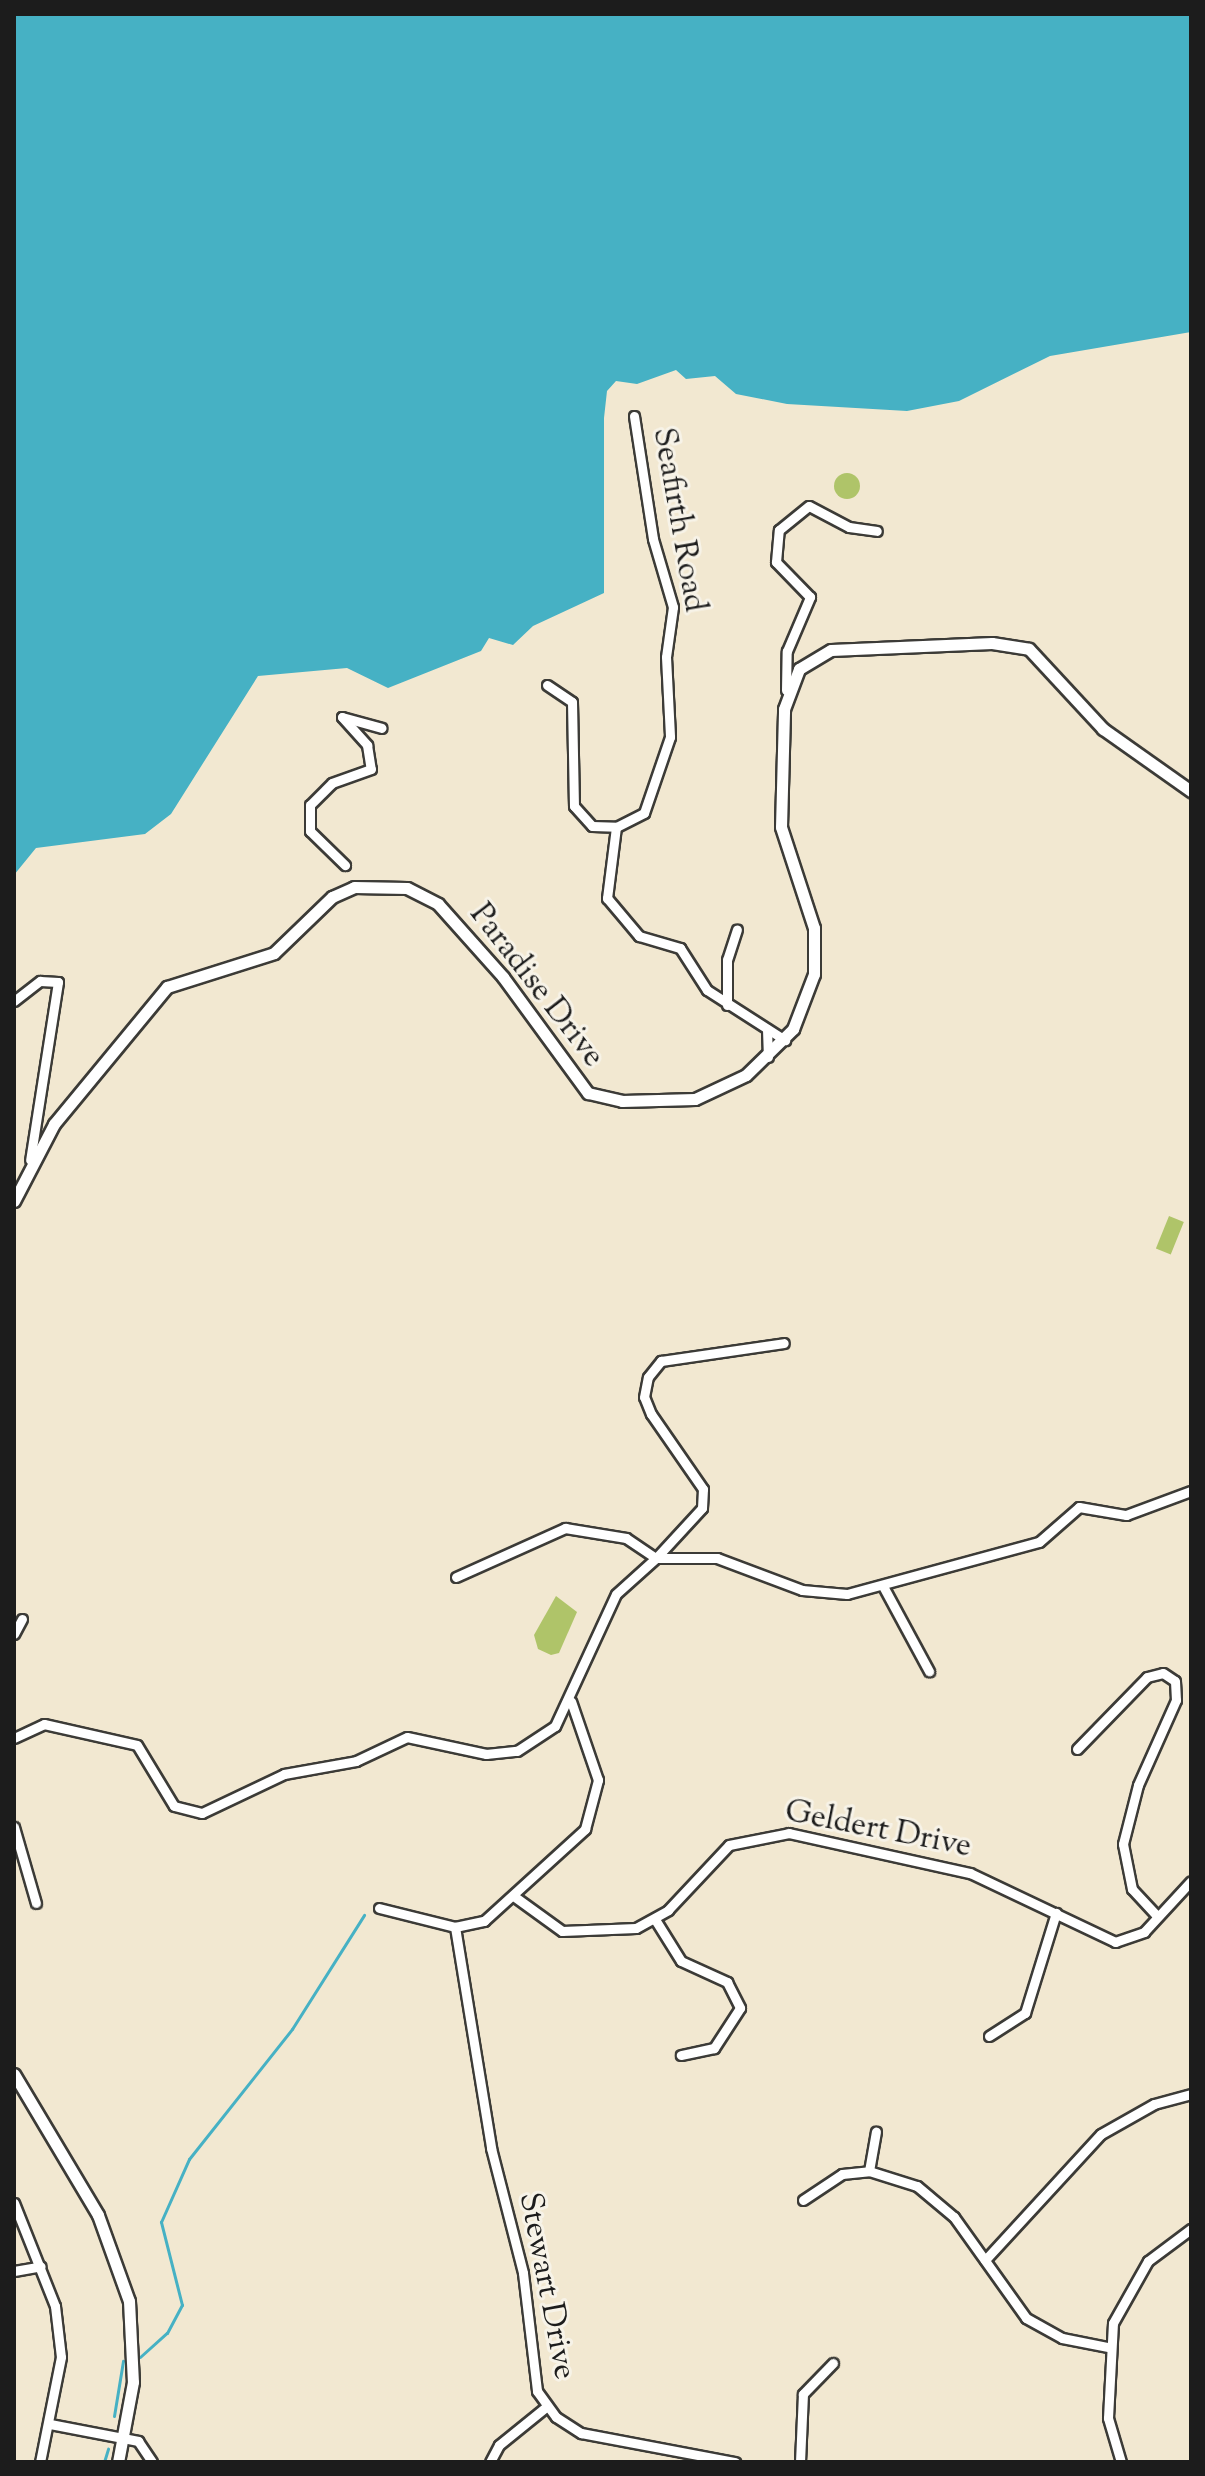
<!DOCTYPE html>
<html>
<head>
<meta charset="utf-8">
<style>
  body { margin:0 }
  #map { position:relative; width:1205px; height:2476px; overflow:hidden; background:#f2e8d1; font-family:"Sorts Mill Goudy",serif }
  div>[style] { position:absolute }
  .green>* { inset:0; background:#afc469; transform-origin:0 0 }
  .round { border-radius:50% }
  .water>* { inset:0; background:#46b1c4 }
  .stream>* { height:3px; margin:-1.5px; padding:0 1.5px; transform-origin:1.5px; border-radius:1.5px; background:#46b1c4 }
  .roads { filter:drop-shadow(2px 0 #3c3b37) drop-shadow(-2px 0 #3c3b37) drop-shadow(0 2px #3c3b37) drop-shadow(0 -2px #3c3b37) }
  .minor>* { height:9px; margin:-4.5px; padding:0 4.5px; transform-origin:4.5px; border-radius:4.5px; background:#fff }
  .tertiary>* { height:11px; margin:-5.5px; padding:0 5.5px; transform-origin:5.5px; border-radius:5.5px; background:#fff }
  span { translate:-50% -50%; white-space:nowrap; text-align:center; line-height:1.15; -webkit-text-stroke:6px #f7f3e8; paint-order:stroke }
  .street-label { font-size:32px; color:#1c1c1c }
  .frame { position:absolute; inset:0; border:16px solid #1c1c1c; pointer-events:none }
</style>
</head>
<body>
<div id="map">
  <div class="green">
    <div class="round" style="left:834px;top:473px;width:26px;height:26px"></div>
    <div style="left:1169px;top:1216px;width:16px;height:35px;rotate:22deg"></div>
    <div style="clip-path:polygon(556px 1596px,577px 1612px,559px 1653px,551px 1655px,538px 1649px,534px 1635px)"></div>
  </div>
  <div class="water">
    <div style="clip-path:polygon(14px 14px,1191px 14px,1191px 332px,1050px 356px,959px 401px,907px 411px,787px 404px,736px 394px,715px 376px,686px 379px,676px 370px,637px 384px,616px 381px,607px 391px,604px 418px,604px 593px,533px 626px,513px 645px,489px 638px,481px 651px,388px 688px,347px 668px,258px 676px,171px 814px,145px 834px,36px 848px,14px 875px)"></div>
  </div>
  <div class="stream">
    <div style="left:140px;top:2357px;width:36px;rotate:-42deg"></div>
    <div style="left:167px;top:2333px;width:32px;rotate:-62deg"></div>
    <div style="left:182px;top:2305px;width:86px;rotate:-104.2deg"></div>
    <div style="left:161px;top:2222px;width:69px;rotate:-66deg"></div>
    <div style="left:189px;top:2159px;width:166px;rotate:-51.6deg"></div>
    <div style="left:292px;top:2029px;width:135px;rotate:-57.7deg"></div>
    <div style="left:114px;top:2416px;width:56px;rotate:-80.7deg"></div>
    <div style="left:104px;top:2462px;width:14px;rotate:-73deg"></div>
  </div>
  <div class="roads">
    <div class="minor">
      <div style="left:634px;top:416px;width:124px;rotate:81.2deg"></div>
      <div style="left:653px;top:539px;width:71px;rotate:73.6deg"></div>
      <div style="left:673px;top:607px;width:50px;rotate:98deg"></div>
      <div style="left:666px;top:657px;width:80px;rotate:87.1deg"></div>
      <div style="left:670px;top:737px;width:80px;rotate:108.9deg"></div>
      <div style="left:644px;top:813px;width:31px;rotate:153deg"></div>
      <div style="left:616px;top:827px;width:72px;rotate:97.2deg"></div>
      <div style="left:607px;top:898px;width:50px;rotate:49.9deg"></div>
      <div style="left:639px;top:936px;width:43px;rotate:16.3deg"></div>
      <div style="left:680px;top:948px;width:50px;rotate:57.3deg"></div>
      <div style="left:707px;top:990px;width:93px;rotate:32.7deg"></div>
      <div style="left:547px;top:685px;width:30px;rotate:34deg"></div>
      <div style="left:572px;top:702px;width:104px;rotate:88.9deg"></div>
      <div style="left:574px;top:806px;width:27px;rotate:48deg"></div>
      <div style="left:592px;top:826px;width:24px;rotate:2deg"></div>
      <div style="left:786px;top:690px;width:39px;rotate:-89deg"></div>
      <div style="left:787px;top:651px;width:59px;rotate:-66.9deg"></div>
      <div style="left:810px;top:597px;width:49px;rotate:-134.2deg"></div>
      <div style="left:776px;top:562px;width:32px;rotate:-85deg"></div>
      <div style="left:779px;top:530px;width:38px;rotate:-39deg"></div>
      <div style="left:809px;top:506px;width:45px;rotate:27.7deg"></div>
      <div style="left:849px;top:527px;width:28px;rotate:8deg"></div>
      <div style="left:342px;top:717px;width:38px;rotate:48deg"></div>
      <div style="left:367px;top:745px;width:24px;rotate:81deg"></div>
      <div style="left:371px;top:769px;width:41px;rotate:160.3deg"></div>
      <div style="left:332px;top:783px;width:31px;rotate:135deg"></div>
      <div style="left:310px;top:805px;width:26px;rotate:90deg"></div>
      <div style="left:310px;top:831px;width:49px;rotate:44.2deg"></div>
      <div style="left:342px;top:717px;width:41px;rotate:15.4deg"></div>
      <div style="left:14px;top:1001px;width:33px;rotate:-38deg"></div>
      <div style="left:40px;top:981px;width:18px;rotate:3deg"></div>
      <div style="left:58px;top:982px;width:180px;rotate:98.9deg"></div>
      <div style="left:727px;top:1005px;width:45px;rotate:-90deg"></div>
      <div style="left:727px;top:960px;width:32px;rotate:-72deg"></div>
      <div style="left:767px;top:1029px;width:28px;rotate:88deg"></div>
      <div style="left:456px;top:1577px;width:120px;rotate:-24.2deg"></div>
      <div style="left:565px;top:1528px;width:62px;rotate:9.3deg"></div>
      <div style="left:626px;top:1538px;width:36px;rotate:34deg"></div>
      <div style="left:656px;top:1558px;width:68px;rotate:-47.4deg"></div>
      <div style="left:702px;top:1508px;width:19px;rotate:-87deg"></div>
      <div style="left:703px;top:1489px;width:91px;rotate:-124.7deg"></div>
      <div style="left:651px;top:1414px;width:18px;rotate:-112deg"></div>
      <div style="left:644px;top:1397px;width:20px;rotate:-79deg"></div>
      <div style="left:648px;top:1377px;width:21px;rotate:-51deg"></div>
      <div style="left:661px;top:1361px;width:124px;rotate:-8.3deg"></div>
      <div style="left:883px;top:1586px;width:97px;rotate:61.6deg"></div>
      <div style="left:14px;top:1634px;width:17px;rotate:-62deg"></div>
      <div style="left:14px;top:1738px;width:33px;rotate:-25deg"></div>
      <div style="left:44px;top:1724px;width:95px;rotate:12.7deg"></div>
      <div style="left:137px;top:1745px;width:71px;rotate:58.8deg"></div>
      <div style="left:174px;top:1806px;width:29px;rotate:14deg"></div>
      <div style="left:202px;top:1813px;width:91px;rotate:-25.4deg"></div>
      <div style="left:284px;top:1774px;width:73px;rotate:-10.2deg"></div>
      <div style="left:356px;top:1761px;width:56px;rotate:-25.2deg"></div>
      <div style="left:407px;top:1737px;width:81px;rotate:12.1deg"></div>
      <div style="left:486px;top:1754px;width:31px;rotate:-6deg"></div>
      <div style="left:517px;top:1751px;width:45px;rotate:-33.3deg"></div>
      <div style="left:555px;top:1726px;width:145px;rotate:-65.2deg"></div>
      <div style="left:616px;top:1594px;width:54px;rotate:-42deg"></div>
      <div style="left:656px;top:1558px;width:61px"></div>
      <div style="left:717px;top:1558px;width:91px;rotate:20.6deg"></div>
      <div style="left:802px;top:1590px;width:45px;rotate:5.1deg"></div>
      <div style="left:847px;top:1594px;width:199px;rotate:-15.2deg"></div>
      <div style="left:1039px;top:1542px;width:53px;rotate:-41.2deg"></div>
      <div style="left:1079px;top:1507px;width:48px;rotate:9.7deg"></div>
      <div style="left:1126px;top:1515px;width:69px;rotate:-20.3deg"></div>
      <div style="left:1077px;top:1749px;width:100px;rotate:-45.8deg"></div>
      <div style="left:1147px;top:1677px;width:16px;rotate:-14deg"></div>
      <div style="left:1163px;top:1673px;width:14px;rotate:34deg"></div>
      <div style="left:1175px;top:1681px;width:19px;rotate:87deg"></div>
      <div style="left:1176px;top:1700px;width:93px;rotate:114.1deg"></div>
      <div style="left:1138px;top:1785px;width:61px;rotate:104.3deg"></div>
      <div style="left:1123px;top:1844px;width:46px;rotate:78.7deg"></div>
      <div style="left:1132px;top:1889px;width:37px;rotate:47deg"></div>
      <div style="left:14px;top:1827px;width:79px;rotate:73.9deg"></div>
      <div style="left:515px;top:1897px;width:58px;rotate:35.9deg"></div>
      <div style="left:562px;top:1931px;width:74px;rotate:-2.3deg"></div>
      <div style="left:636px;top:1928px;width:37px;rotate:-29deg"></div>
      <div style="left:668px;top:1910px;width:89px;rotate:-46.8deg"></div>
      <div style="left:729px;top:1845px;width:61px;rotate:-11.3deg"></div>
      <div style="left:789px;top:1833px;width:185px;rotate:12.5deg"></div>
      <div style="left:970px;top:1873px;width:161px;rotate:25.4deg"></div>
      <div style="left:1115px;top:1942px;width:31px;rotate:-19deg"></div>
      <div style="left:1144px;top:1932px;width:69px;rotate:-47.3deg"></div>
      <div style="left:379px;top:1908px;width:78px;rotate:14deg"></div>
      <div style="left:455px;top:1927px;width:30px;rotate:-12deg"></div>
      <div style="left:484px;top:1921px;width:137px;rotate:-42.3deg"></div>
      <div style="left:585px;top:1829px;width:51px;rotate:-75.1deg"></div>
      <div style="left:598px;top:1780px;width:83px;rotate:-108.9deg"></div>
      <div style="left:656px;top:1921px;width:47px;rotate:58deg"></div>
      <div style="left:681px;top:1961px;width:51px;rotate:24.5deg"></div>
      <div style="left:727px;top:1982px;width:29px;rotate:63deg"></div>
      <div style="left:740px;top:2008px;width:48px;rotate:123deg"></div>
      <div style="left:714px;top:2048px;width:34px;rotate:168deg"></div>
      <div style="left:455px;top:1927px;width:224px;rotate:80.7deg"></div>
      <div style="left:491px;top:2148px;width:129px;rotate:75.6deg"></div>
      <div style="left:523px;top:2273px;width:119px;rotate:83.2deg"></div>
      <div style="left:537px;top:2391px;width:32px;rotate:54deg"></div>
      <div style="left:556px;top:2417px;width:30px;rotate:33deg"></div>
      <div style="left:581px;top:2433px;width:157px;rotate:10.7deg"></div>
      <div style="left:989px;top:2036px;width:43px;rotate:-32.6deg"></div>
      <div style="left:1025px;top:2013px;width:105px;rotate:-72.8deg"></div>
      <div style="left:869px;top:2171px;width:40px;rotate:-80deg"></div>
      <div style="left:803px;top:2200px;width:47px;rotate:-33.7deg"></div>
      <div style="left:842px;top:2174px;width:27px;rotate:-6deg"></div>
      <div style="left:869px;top:2171px;width:50px;rotate:17.4deg"></div>
      <div style="left:917px;top:2186px;width:48px;rotate:40deg"></div>
      <div style="left:954px;top:2217px;width:124px;rotate:54.5deg"></div>
      <div style="left:1026px;top:2318px;width:41px;rotate:29.1deg"></div>
      <div style="left:1062px;top:2338px;width:47px;rotate:11.1deg"></div>
      <div style="left:14px;top:2203px;width:111px;rotate:68.3deg"></div>
      <div style="left:55px;top:2306px;width:51px;rotate:83.3deg"></div>
      <div style="left:61px;top:2357px;width:107px;rotate:101.3deg"></div>
      <div style="left:985px;top:2260px;width:171px;rotate:-47.4deg"></div>
      <div style="left:1101px;top:2134px;width:61px;rotate:-29.5deg"></div>
      <div style="left:1154px;top:2104px;width:38px;rotate:-15deg"></div>
      <div style="left:14px;top:2271px;width:27px;rotate:-10deg"></div>
      <div style="left:50px;top:2424px;width:90px;rotate:10.9deg"></div>
      <div style="left:138px;top:2441px;width:25px;rotate:56deg"></div>
      <div style="left:490px;top:2462px;width:19px;rotate:-62deg"></div>
      <div style="left:499px;top:2445px;width:60px;rotate:-39deg"></div>
      <div style="left:800px;top:2462px;width:68px;rotate:-87.5deg"></div>
      <div style="left:803px;top:2394px;width:43px;rotate:-45.9deg"></div>
      <div style="left:1121px;top:2462px;width:46px;rotate:-106.5deg"></div>
      <div style="left:1108px;top:2418px;width:95px;rotate:-87deg"></div>
      <div style="left:1113px;top:2323px;width:71px;rotate:-60.6deg"></div>
      <div style="left:1148px;top:2261px;width:54px;rotate:-36.7deg"></div>
    </div>
    <div class="tertiary">
      <div style="left:14px;top:1201px;width:87px;rotate:-62.5deg"></div>
      <div style="left:54px;top:1124px;width:178px;rotate:-50.5deg"></div>
      <div style="left:167px;top:987px;width:112px;rotate:-17.6deg"></div>
      <div style="left:274px;top:953px;width:81px;rotate:-44deg"></div>
      <div style="left:332px;top:897px;width:24px;rotate:-24deg"></div>
      <div style="left:354px;top:887px;width:53px;rotate:1.1deg"></div>
      <div style="left:407px;top:888px;width:35px;rotate:27deg"></div>
      <div style="left:438px;top:904px;width:98px;rotate:48.3deg"></div>
      <div style="left:503px;top:977px;width:144px;rotate:53.8deg"></div>
      <div style="left:588px;top:1093px;width:35px;rotate:13deg"></div>
      <div style="left:622px;top:1101px;width:73px;rotate:-1.6deg"></div>
      <div style="left:695px;top:1099px;width:56px;rotate:-25.2deg"></div>
      <div style="left:746px;top:1075px;width:66px;rotate:-44.4deg"></div>
      <div style="left:793px;top:1029px;width:59px;rotate:-69.1deg"></div>
      <div style="left:814px;top:974px;width:46px;rotate:-90deg"></div>
      <div style="left:814px;top:928px;width:106px;rotate:-108.1deg"></div>
      <div style="left:781px;top:827px;width:118px;rotate:-88.5deg"></div>
      <div style="left:784px;top:709px;width:43px;rotate:-69.4deg"></div>
      <div style="left:799px;top:669px;width:37px;rotate:-31deg"></div>
      <div style="left:831px;top:650px;width:161px;rotate:-2.5deg"></div>
      <div style="left:992px;top:643px;width:37px;rotate:9deg"></div>
      <div style="left:1029px;top:649px;width:109px;rotate:47.2deg"></div>
      <div style="left:1103px;top:729px;width:108px;rotate:35.2deg"></div>
      <div style="left:14px;top:2074px;width:164px;rotate:59.2deg"></div>
      <div style="left:98px;top:2215px;width:91px;rotate:70.2deg"></div>
      <div style="left:129px;top:2301px;width:81px;rotate:87.2deg"></div>
      <div style="left:133px;top:2382px;width:81px;rotate:100.6deg"></div>
    </div>
  </div>
  <div class="street-label">
    <span style="left:678px;top:520px;rotate:80deg">Seafirth Road</span>
    <span style="left:536px;top:986px;rotate:52deg">Paradise Drive</span>
    <span style="left:878px;top:1830px;rotate:11deg">Geldert Drive</span>
    <span style="left:546px;top:2286px;rotate:79deg">Stewart Drive</span>
  </div>
  <div class="frame"></div>
</div>
</body>
</html>
